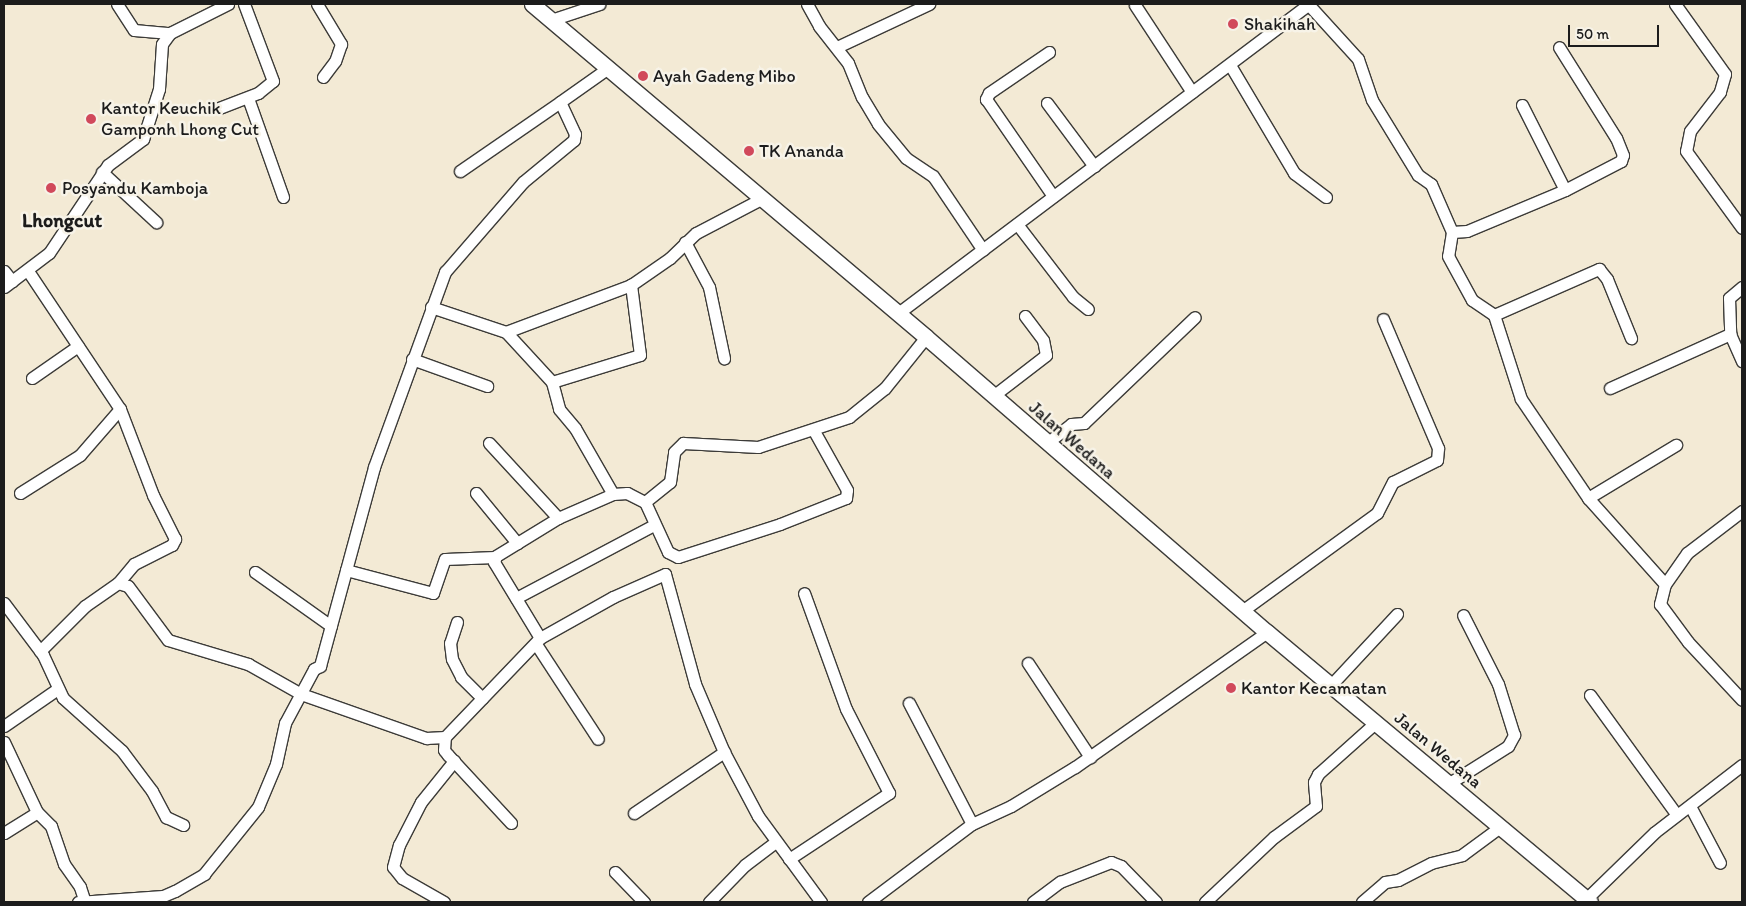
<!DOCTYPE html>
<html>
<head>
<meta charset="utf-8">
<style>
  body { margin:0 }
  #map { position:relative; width:1746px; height:906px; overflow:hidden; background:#f3ead5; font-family:Itim,sans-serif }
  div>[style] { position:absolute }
  .roads { filter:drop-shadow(1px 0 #3c3b38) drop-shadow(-1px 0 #3c3b38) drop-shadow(0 1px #3c3b38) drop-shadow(0 -1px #3c3b38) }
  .street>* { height:11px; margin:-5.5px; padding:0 5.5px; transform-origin:5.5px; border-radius:5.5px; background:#fff }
  .secondary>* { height:15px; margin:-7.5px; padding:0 7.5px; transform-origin:7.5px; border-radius:7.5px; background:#fff }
  .dots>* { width:14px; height:14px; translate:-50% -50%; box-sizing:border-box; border:2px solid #f7f3e8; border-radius:50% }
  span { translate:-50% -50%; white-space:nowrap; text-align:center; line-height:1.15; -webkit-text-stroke:5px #f7f3e8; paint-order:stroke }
  .poi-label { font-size:18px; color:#1c1c1c }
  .left { translate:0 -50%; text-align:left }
  .street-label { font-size:18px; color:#1c1c1c }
  .quarter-label { font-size:20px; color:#1c1c1c; font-weight:700 }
  .frame { position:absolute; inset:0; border:5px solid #1c1c1c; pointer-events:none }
  .scale { position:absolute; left:1568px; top:25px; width:91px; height:22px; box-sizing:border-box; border:2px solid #1c1c1c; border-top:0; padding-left:6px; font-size:15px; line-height:18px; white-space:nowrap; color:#1c1c1c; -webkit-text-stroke:4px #f7f3e8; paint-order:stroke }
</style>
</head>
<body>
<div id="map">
  <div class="roads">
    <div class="street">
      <div style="left:117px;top:4px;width:31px;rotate:57deg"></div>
      <div style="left:134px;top:30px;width:36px;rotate:5deg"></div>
      <div style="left:170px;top:33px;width:65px;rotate:-26.6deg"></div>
      <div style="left:317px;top:4px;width:47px;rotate:59deg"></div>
      <div style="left:341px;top:44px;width:18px;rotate:109deg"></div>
      <div style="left:335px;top:61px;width:20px;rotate:127deg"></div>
      <div style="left:807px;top:4px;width:25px;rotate:61deg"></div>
      <div style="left:819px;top:26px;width:47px;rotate:51.9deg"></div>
      <div style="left:848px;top:63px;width:37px;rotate:68deg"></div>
      <div style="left:862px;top:97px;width:31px;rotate:59deg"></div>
      <div style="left:878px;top:124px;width:44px;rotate:50.5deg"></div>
      <div style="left:906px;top:158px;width:32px;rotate:34deg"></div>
      <div style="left:933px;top:176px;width:89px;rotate:56deg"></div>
      <div style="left:1308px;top:4px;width:74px;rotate:47.7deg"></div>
      <div style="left:1358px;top:59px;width:43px;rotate:71.1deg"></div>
      <div style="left:1372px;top:100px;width:88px;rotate:58.5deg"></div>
      <div style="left:1418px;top:175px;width:16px;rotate:35deg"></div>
      <div style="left:1431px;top:184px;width:52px;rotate:66.4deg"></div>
      <div style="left:1452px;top:232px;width:24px;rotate:99deg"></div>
      <div style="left:1448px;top:256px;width:50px;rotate:61.4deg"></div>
      <div style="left:1472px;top:300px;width:27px;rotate:34deg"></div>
      <div style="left:1494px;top:315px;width:88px;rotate:72.2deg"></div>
      <div style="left:1521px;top:399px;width:120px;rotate:55.9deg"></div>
      <div style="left:1588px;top:498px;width:115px;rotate:48.2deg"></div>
      <div style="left:1675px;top:4px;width:86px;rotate:54.5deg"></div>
      <div style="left:1725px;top:74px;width:19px;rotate:106deg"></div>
      <div style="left:1720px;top:92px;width:49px;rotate:127.6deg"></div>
      <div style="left:1690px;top:131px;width:20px;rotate:101deg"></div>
      <div style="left:1686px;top:151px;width:95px;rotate:54deg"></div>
      <div style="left:1135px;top:5px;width:104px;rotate:56.8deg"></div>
      <div style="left:551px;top:20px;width:51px;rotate:-18.4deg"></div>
      <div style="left:837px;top:47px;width:102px;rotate:-25.1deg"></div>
      <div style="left:1049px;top:52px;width:73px;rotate:145.7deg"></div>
      <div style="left:989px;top:93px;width:7px;rotate:117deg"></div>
      <div style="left:986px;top:99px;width:118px;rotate:55.4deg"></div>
      <div style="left:1230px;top:65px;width:126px;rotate:59.3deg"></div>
      <div style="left:1294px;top:173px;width:40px;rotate:37deg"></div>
      <div style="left:248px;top:98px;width:105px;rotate:70.5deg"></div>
      <div style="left:1047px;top:103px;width:79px;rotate:53.3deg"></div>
      <div style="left:1522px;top:105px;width:95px;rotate:63.2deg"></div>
      <div style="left:219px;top:108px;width:42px;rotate:-21deg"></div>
      <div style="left:258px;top:93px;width:19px;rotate:-39deg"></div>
      <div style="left:273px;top:81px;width:82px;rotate:-110.6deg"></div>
      <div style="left:460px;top:171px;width:121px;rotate:-34.6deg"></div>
      <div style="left:102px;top:172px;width:74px;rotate:42.8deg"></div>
      <div style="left:1017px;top:224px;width:92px;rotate:52.5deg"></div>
      <div style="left:1073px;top:297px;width:19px;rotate:39deg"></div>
      <div style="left:1452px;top:232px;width:15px;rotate:-4deg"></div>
      <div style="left:1467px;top:231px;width:106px;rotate:-22.7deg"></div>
      <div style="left:1565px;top:190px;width:63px;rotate:-27.4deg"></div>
      <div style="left:1621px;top:161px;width:6px;rotate:-72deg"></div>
      <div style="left:1623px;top:155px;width:18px;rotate:-112deg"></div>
      <div style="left:1616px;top:138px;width:107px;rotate:-122.1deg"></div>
      <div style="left:685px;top:242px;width:51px;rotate:61.9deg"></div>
      <div style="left:709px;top:287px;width:73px;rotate:78.1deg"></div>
      <div style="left:4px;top:271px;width:13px;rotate:51deg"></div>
      <div style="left:4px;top:287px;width:56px;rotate:-37.1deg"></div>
      <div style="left:49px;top:253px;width:106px;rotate:-56.2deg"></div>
      <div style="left:108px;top:165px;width:44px;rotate:-36.6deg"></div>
      <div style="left:143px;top:139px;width:52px;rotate:-72.3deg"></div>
      <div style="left:159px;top:89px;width:45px;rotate:-86.2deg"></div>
      <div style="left:162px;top:44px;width:14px;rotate:-54deg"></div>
      <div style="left:1742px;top:287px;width:17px;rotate:140deg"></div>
      <div style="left:1729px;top:298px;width:36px;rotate:88deg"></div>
      <div style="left:1730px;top:334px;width:30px;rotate:66deg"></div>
      <div style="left:431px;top:307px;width:79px;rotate:18.4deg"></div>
      <div style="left:506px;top:332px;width:68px;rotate:47.4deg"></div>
      <div style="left:552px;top:382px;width:92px;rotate:-17.1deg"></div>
      <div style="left:640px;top:355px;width:71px;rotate:-97.3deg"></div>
      <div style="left:897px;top:314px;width:516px;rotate:-36.96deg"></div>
      <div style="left:1494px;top:315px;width:115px;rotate:-23.7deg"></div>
      <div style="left:1599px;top:269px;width:13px;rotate:51deg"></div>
      <div style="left:1607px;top:279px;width:64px;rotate:67.9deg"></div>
      <div style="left:506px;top:332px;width:134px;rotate:-20.6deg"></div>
      <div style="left:631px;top:285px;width:47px;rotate:-34.7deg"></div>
      <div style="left:670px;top:258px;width:36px;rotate:-44deg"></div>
      <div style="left:696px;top:233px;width:73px;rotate:-27.6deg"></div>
      <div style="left:412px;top:359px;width:80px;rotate:19.8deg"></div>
      <div style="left:32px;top:378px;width:56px;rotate:-34.8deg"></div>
      <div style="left:552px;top:382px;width:28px;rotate:75deg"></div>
      <div style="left:559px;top:409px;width:25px;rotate:50deg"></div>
      <div style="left:575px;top:428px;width:76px;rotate:60.1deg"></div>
      <div style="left:1610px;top:388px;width:132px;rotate:-24.2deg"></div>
      <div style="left:993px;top:396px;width:67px;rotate:-37.7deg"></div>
      <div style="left:1046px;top:355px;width:15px;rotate:-101deg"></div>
      <div style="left:1043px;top:340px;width:30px;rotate:-127deg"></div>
      <div style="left:489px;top:443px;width:102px;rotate:47.4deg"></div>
      <div style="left:1047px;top:443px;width:31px;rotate:-38deg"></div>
      <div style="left:1071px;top:424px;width:13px;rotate:-4deg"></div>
      <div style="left:1084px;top:423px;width:153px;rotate:-43.7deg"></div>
      <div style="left:20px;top:493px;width:71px;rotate:-32.3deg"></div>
      <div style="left:80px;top:455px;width:61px;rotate:-49deg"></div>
      <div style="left:120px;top:409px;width:166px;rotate:-123.7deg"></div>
      <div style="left:476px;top:493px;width:65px;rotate:50.6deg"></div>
      <div style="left:1588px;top:498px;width:103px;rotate:-31.1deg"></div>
      <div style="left:645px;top:502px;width:55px;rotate:65.3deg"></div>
      <div style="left:668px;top:552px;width:11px;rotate:27deg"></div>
      <div style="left:678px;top:557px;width:107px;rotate:-17.9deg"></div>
      <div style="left:780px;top:524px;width:71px;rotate:-21.5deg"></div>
      <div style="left:846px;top:498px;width:8px;rotate:-83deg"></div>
      <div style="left:847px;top:490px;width:68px;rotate:-119.2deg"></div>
      <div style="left:1742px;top:511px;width:69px;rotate:142.6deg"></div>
      <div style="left:1687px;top:553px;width:38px;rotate:125deg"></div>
      <div style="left:1665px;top:584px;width:21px;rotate:104deg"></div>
      <div style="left:1660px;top:604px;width:47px;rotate:53.6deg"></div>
      <div style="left:1688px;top:642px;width:79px;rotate:47deg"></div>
      <div style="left:346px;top:570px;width:90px;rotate:14.8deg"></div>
      <div style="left:433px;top:593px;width:36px;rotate:-71deg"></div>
      <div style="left:445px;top:559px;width:50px;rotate:-2.3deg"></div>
      <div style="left:255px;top:572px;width:93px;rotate:35.4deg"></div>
      <div style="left:118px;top:583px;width:10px;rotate:17deg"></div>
      <div style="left:128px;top:586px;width:67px;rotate:53.5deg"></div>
      <div style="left:168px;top:640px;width:84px;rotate:16.7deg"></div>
      <div style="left:248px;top:664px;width:61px;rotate:29.5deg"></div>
      <div style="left:301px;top:694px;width:133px;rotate:19.4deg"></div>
      <div style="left:426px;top:738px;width:19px;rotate:-3deg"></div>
      <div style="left:516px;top:598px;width:156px;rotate:-27.9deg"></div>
      <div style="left:4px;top:603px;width:65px;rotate:53.1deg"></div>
      <div style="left:43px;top:655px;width:47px;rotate:65.1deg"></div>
      <div style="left:63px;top:698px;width:79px;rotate:41.9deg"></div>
      <div style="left:122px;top:751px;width:50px;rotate:53.1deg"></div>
      <div style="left:152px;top:791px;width:30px;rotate:62deg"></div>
      <div style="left:166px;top:817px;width:19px;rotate:25deg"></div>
      <div style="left:1242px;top:611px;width:167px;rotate:-36deg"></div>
      <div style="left:1377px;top:513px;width:35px;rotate:-63deg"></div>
      <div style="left:1393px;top:482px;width:49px;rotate:-26.6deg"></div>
      <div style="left:1437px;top:460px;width:12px;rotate:-85deg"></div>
      <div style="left:1438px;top:448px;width:140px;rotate:-113.1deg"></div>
      <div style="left:457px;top:622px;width:22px;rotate:108deg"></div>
      <div style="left:450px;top:643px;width:16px;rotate:83deg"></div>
      <div style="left:452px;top:659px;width:20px;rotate:63deg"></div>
      <div style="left:461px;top:677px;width:30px;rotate:45deg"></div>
      <div style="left:540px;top:638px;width:89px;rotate:-121.2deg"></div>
      <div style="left:494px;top:562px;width:6px;rotate:-72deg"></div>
      <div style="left:496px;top:556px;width:73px;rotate:-31.5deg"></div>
      <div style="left:558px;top:518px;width:60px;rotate:-23.6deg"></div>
      <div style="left:613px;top:494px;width:14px;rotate:-4deg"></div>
      <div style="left:627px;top:493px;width:20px;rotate:27deg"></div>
      <div style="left:645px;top:502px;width:32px;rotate:-39deg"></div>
      <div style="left:670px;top:482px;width:30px;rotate:-82deg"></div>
      <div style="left:674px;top:452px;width:13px;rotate:-45deg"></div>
      <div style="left:683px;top:443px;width:75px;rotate:3.1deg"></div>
      <div style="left:758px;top:447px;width:96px;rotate:-18.2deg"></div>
      <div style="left:849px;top:417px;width:46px;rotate:-38.9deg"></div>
      <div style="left:885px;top:388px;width:65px;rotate:-51.2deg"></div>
      <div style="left:536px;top:644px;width:113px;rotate:56.9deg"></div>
      <div style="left:40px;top:651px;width:64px;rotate:-45deg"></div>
      <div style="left:85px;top:606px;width:40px;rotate:-34.9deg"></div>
      <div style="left:118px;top:583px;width:25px;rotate:-50deg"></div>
      <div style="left:134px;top:564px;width:42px;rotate:-26.6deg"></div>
      <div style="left:172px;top:545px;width:7px;rotate:-63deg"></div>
      <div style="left:175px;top:539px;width:49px;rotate:-116.6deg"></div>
      <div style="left:153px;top:495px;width:92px;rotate:-111deg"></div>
      <div style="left:1028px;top:663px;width:113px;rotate:56.6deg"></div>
      <div style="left:1331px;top:685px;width:97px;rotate:-47.1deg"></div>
      <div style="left:1590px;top:695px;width:148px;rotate:54.1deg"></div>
      <div style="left:909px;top:703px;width:136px;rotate:62.5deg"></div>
      <div style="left:4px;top:726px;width:63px;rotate:-34.7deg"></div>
      <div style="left:4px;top:742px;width:77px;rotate:64.8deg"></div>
      <div style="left:37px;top:812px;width:20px;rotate:45deg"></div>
      <div style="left:51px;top:826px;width:40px;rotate:71.1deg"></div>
      <div style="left:64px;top:864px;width:28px;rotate:55deg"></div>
      <div style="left:80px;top:887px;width:16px;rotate:72deg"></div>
      <div style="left:1448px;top:784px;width:71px;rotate:-32.3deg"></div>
      <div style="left:1508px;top:746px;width:13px;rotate:-61deg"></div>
      <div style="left:1514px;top:735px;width:53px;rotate:-107.4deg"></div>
      <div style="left:1498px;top:684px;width:77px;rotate:-116.9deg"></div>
      <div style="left:1690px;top:806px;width:64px;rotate:62.2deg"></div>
      <div style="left:634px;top:813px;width:109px;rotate:-34.1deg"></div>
      <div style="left:511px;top:823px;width:93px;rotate:-132.8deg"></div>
      <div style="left:448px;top:755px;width:6px;rotate:-129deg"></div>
      <div style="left:444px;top:750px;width:13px;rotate:-86deg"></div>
      <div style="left:445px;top:737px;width:137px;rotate:-46.2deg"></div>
      <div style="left:540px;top:638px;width:84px;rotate:-29.3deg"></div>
      <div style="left:613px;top:597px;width:57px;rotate:-23.9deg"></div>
      <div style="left:665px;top:574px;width:114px;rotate:74.7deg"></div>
      <div style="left:695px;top:684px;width:74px;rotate:66.9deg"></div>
      <div style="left:724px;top:752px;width:72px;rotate:62deg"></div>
      <div style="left:758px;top:816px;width:107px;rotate:53.8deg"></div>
      <div style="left:4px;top:833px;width:39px;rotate:-32deg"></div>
      <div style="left:789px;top:859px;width:120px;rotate:-33.4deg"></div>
      <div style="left:889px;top:793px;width:94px;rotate:-117.1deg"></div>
      <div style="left:846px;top:709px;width:123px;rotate:-109.9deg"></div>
      <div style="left:615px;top:872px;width:42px;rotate:46deg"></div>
      <div style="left:78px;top:902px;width:85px;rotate:-4deg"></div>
      <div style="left:163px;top:896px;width:13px;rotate:-23deg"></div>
      <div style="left:175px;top:891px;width:34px;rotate:-30deg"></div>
      <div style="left:204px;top:874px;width:86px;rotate:-51.1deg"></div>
      <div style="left:258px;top:807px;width:47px;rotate:-67.3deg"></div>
      <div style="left:276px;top:764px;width:42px;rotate:-77.6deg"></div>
      <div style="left:285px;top:723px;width:61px;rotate:-61.8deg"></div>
      <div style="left:314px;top:669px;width:7px;rotate:-27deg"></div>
      <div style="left:320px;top:666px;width:206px;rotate:-74.8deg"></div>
      <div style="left:374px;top:467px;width:208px;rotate:-70deg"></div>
      <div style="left:445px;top:272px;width:119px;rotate:-49.1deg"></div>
      <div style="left:523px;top:182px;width:66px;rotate:-39.5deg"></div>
      <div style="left:574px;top:140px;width:6px;rotate:-81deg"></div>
      <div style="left:575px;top:134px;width:35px;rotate:-115deg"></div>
      <div style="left:560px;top:102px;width:59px;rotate:-35.3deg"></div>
      <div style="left:444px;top:902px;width:48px;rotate:-150.3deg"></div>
      <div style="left:402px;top:878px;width:14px;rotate:-129deg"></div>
      <div style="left:393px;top:867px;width:23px;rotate:-75deg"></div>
      <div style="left:399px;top:845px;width:48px;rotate:-62.9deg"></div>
      <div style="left:421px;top:802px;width:53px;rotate:-51.2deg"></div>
      <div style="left:709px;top:902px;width:52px;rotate:-45.8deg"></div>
      <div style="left:745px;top:865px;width:38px;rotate:-37deg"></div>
      <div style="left:868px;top:902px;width:130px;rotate:-36.9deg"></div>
      <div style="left:972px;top:824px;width:43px;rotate:-24.8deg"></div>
      <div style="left:1011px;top:806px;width:75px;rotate:-31.4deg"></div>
      <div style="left:1075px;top:767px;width:235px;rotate:-35.1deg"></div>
      <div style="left:1033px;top:902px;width:34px;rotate:-37deg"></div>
      <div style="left:1060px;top:882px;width:55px;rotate:-21.4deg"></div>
      <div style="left:1111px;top:862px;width:11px;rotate:22deg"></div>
      <div style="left:1121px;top:866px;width:50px;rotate:45.8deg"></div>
      <div style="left:1205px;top:902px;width:95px;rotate:-43.3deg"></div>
      <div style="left:1274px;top:837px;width:52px;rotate:-36.4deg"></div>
      <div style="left:1316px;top:806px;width:24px;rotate:-95deg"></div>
      <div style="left:1314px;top:782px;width:9px;rotate:-63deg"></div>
      <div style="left:1318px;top:774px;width:76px;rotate:-41.8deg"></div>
      <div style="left:1362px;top:902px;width:30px;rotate:-41deg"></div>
      <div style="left:1385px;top:882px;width:13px;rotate:-9deg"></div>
      <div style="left:1398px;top:880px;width:37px;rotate:-27deg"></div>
      <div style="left:1431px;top:863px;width:32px;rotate:-14deg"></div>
      <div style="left:1462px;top:855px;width:47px;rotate:-36.4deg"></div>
      <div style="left:1583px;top:902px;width:100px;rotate:-44.2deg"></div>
      <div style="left:1655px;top:832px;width:110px;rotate:-37.6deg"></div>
    </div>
    <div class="secondary">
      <div style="left:532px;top:4px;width:516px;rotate:40.2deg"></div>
      <div style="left:926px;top:337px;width:451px;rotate:40.9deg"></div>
      <div style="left:1267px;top:632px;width:421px;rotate:39.9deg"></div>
    </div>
  </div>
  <div class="dots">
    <div style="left:1233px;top:24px;background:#d1495b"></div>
    <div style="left:643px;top:76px;background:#d1495b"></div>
    <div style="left:91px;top:119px;background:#d1495b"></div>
    <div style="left:749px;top:151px;background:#d1495b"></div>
    <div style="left:51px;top:188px;background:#d1495b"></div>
    <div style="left:1231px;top:688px;background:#d1495b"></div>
  </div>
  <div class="poi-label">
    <span class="left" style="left:1244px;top:24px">Shakihah</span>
    <span class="left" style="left:653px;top:76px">Ayah Gadeng Mibo</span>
    <span class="left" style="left:101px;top:119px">Kantor Keuchik<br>Gamponh Lhong Cut</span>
    <span class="left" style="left:759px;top:151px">TK Ananda</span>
    <span class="left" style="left:62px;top:188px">Posyandu Kamboja</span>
    <span class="left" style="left:1241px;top:688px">Kantor Kecamatan</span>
  </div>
  <div class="street-label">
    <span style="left:1072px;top:440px;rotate:41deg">Jalan Wedana</span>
    <span style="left:1438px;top:750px;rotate:40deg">Jalan Wedana</span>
  </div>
  <div class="quarter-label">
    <span style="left:62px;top:220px">Lhongcut</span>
  </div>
  <div class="frame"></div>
  <div class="scale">50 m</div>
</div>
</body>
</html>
